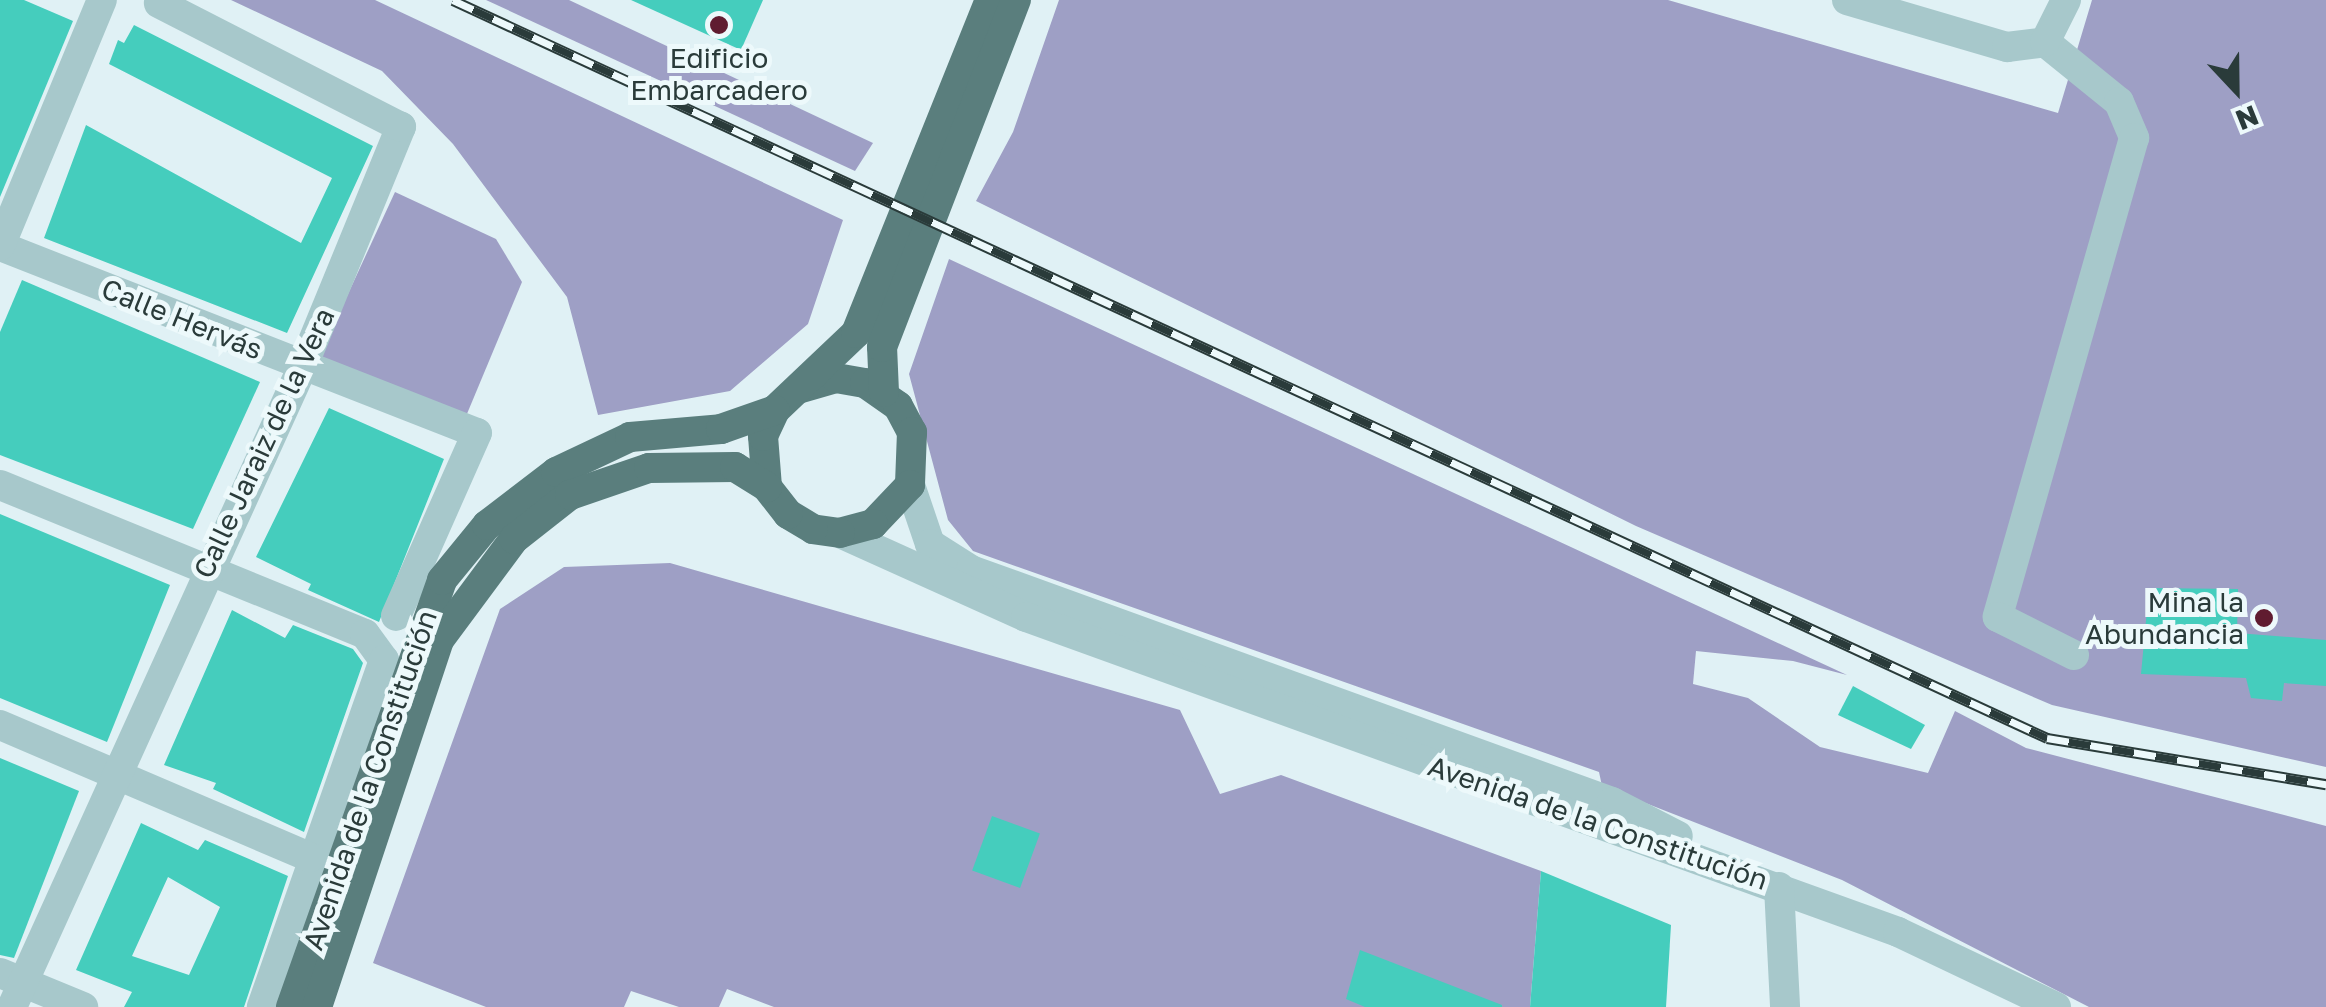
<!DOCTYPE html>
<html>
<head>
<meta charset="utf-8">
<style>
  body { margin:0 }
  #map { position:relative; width:2326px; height:1007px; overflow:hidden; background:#e0f1f5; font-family:"Golos Text",sans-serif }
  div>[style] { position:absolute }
  .green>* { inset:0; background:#9e9fc5 }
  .building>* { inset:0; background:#45cdbd; transform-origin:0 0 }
  .minor>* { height:30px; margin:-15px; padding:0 15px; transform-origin:15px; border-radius:15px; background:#a7c8cb }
  .major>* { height:30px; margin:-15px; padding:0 15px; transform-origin:15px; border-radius:15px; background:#5a7e7d }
  .rail>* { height:11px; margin-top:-5.5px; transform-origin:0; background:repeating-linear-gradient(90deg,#edf9fb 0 22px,#2a3b3a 0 44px); box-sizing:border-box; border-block:2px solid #2a3b3a }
  .dots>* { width:28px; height:28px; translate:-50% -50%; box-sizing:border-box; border:5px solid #edf9fb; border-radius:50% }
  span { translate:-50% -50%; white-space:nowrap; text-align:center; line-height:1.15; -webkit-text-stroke:10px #edf9fb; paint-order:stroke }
  .poi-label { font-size:28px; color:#2a3b3a }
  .right { translate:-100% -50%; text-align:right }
  .street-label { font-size:28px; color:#2a3b3a }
  .north { position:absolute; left:2186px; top:40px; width:100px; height:100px; -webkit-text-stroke:8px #edf9fb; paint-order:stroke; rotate:158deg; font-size:28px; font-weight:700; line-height:40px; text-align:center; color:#2a3b3a }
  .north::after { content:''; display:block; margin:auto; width:35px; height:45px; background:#2a3b3a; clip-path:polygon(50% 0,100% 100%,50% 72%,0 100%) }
</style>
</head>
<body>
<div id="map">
  <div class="green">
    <div style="clip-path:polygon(231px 0,375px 0,843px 220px,808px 324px,730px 391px,598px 415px,567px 297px,453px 144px,382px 71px)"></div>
    <div style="clip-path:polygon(486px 0,569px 0,873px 143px,855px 171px)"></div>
    <div style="clip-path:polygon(1059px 0,1668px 0,2058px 113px,2092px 0,2326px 0,2326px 767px,2052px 705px,1636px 526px,976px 201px,1013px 132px)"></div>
    <div style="clip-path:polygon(395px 192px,496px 239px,522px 282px,464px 421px,317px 361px)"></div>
    <div style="clip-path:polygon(949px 259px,1847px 675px,1793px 661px,1696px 651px,1693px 684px,1748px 698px,1820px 747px,1928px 773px,1955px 711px,2026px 748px,2326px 826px,2326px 1007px,2089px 1007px,1842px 880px,1602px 786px,1599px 772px,973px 551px,948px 520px,909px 374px)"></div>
    <div style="clip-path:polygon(670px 563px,1180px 710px,1220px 794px,1281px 775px,1541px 871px,1530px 1007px,774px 1007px,727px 989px,719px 1007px,679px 1007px,631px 991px,624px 1007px,486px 1007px,373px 963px,500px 609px,564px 567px)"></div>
  </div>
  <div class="building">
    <div style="clip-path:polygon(0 0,24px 0,73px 21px,0 197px)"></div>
    <div style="clip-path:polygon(631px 0,763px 0,741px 50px)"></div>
    <div style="clip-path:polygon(134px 25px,373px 146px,287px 333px,44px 238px,86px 125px,301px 243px,332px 178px,109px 64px,118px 40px,124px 43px)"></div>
    <div style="clip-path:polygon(22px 280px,260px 382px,193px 529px,0 455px,0 332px)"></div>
    <div style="clip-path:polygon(329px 408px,444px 459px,379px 622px,308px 590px,311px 584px,256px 557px)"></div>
    <div style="clip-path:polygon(0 514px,170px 585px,107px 742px,0 698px)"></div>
    <div style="clip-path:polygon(2149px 588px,2238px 589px,2237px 633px,2326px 640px,2326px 686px,2284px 683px,2282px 701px,2251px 698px,2246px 678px,2141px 674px)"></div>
    <div style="clip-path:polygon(232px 610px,285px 638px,293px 625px,353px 649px,363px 663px,304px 832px,213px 789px,216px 783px,164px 765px)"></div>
    <div style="clip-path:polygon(1853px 686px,1925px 725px,1911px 749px,1838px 715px)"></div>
    <div style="clip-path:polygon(0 758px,79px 791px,14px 958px,0 955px)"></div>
    <div style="left:992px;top:816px;width:51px;height:58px;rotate:20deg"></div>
    <div style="clip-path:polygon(evenodd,141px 823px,198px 850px,205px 840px,288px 876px,244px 1007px,124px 1007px,132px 992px,76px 970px,141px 823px,168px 877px,220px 907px,189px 975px,132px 956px,168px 877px)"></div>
    <div style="clip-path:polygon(1541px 871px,1671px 925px,1666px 1007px,1530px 1007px)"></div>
    <div style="clip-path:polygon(1360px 950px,1502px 1005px,1502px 1007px,1365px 1007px,1346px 999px)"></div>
  </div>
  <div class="minor">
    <div style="left:1847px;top:0;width:167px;rotate:16.4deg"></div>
    <div style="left:2007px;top:47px;width:38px;rotate:-7deg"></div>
    <div style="left:2045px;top:42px;width:95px;rotate:39deg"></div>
    <div style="left:2119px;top:102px;width:39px;rotate:67deg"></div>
    <div style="left:2134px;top:138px;width:498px;rotate:105.9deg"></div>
    <div style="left:1998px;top:617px;width:85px;rotate:26.6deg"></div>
    <div style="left:2045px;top:42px;width:47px;rotate:-63.4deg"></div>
    <div style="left:0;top:246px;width:512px;rotate:21.41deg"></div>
    <div style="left:477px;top:433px;width:200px;rotate:113.9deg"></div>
    <div style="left:0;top:246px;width:266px;rotate:-67.5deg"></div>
    <div style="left:0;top:485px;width:394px;rotate:22.2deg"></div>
    <div style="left:365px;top:634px;width:32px;rotate:54deg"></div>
    <div style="left:384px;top:660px;width:368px;rotate:109.4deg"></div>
    <div style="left:910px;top:485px;width:62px;rotate:71.3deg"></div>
    <div style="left:930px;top:544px;width:49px;rotate:32.4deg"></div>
    <div style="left:971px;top:570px;width:682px;rotate:19.9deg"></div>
    <div style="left:1612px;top:802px;width:74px;rotate:27.3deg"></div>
    <div style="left:840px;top:533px;width:204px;rotate:24.3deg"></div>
    <div style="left:1026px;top:617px;width:927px;rotate:19.86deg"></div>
    <div style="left:1898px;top:932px;width:175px;rotate:25.4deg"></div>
    <div style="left:0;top:725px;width:337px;rotate:23.1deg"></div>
    <div style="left:1779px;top:887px;width:120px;rotate:87.1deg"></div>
    <div style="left:0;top:973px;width:90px;rotate:22.3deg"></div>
    <div style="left:12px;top:1007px;width:702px;rotate:-65.59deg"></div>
    <div style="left:302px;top:368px;width:261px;rotate:-67.7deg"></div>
    <div style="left:401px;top:127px;width:272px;rotate:-152.9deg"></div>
  </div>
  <div class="major">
    <div style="left:801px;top:388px;width:36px;rotate:-16deg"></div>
    <div style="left:836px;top:378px;width:29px;rotate:10deg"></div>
    <div style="left:865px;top:383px;width:40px;rotate:34.9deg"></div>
    <div style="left:898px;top:406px;width:30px;rotate:62deg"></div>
    <div style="left:912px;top:432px;width:53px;rotate:92.2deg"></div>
    <div style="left:910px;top:485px;width:54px;rotate:133.5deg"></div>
    <div style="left:873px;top:524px;width:34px;rotate:165deg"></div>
    <div style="left:840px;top:533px;width:27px;rotate:-172deg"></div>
    <div style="left:813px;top:529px;width:29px;rotate:-149deg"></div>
    <div style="left:788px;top:514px;width:34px;rotate:-128deg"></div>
    <div style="left:767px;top:487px;width:51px;rotate:-94.5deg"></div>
    <div style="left:763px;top:436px;width:29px;rotate:-65deg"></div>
    <div style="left:775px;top:410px;width:112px;rotate:-43.5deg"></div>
    <div style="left:856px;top:333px;width:359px;rotate:-68.1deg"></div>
    <div style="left:884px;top:392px;width:45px;rotate:-92.5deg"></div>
    <div style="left:882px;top:347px;width:372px;rotate:-68.9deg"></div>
    <div style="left:291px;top:1007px;width:453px;rotate:-70.5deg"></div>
    <div style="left:442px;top:580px;width:71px;rotate:-50.7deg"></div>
    <div style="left:487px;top:525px;width:87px;rotate:-37.5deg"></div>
    <div style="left:556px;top:472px;width:82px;rotate:-25.3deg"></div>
    <div style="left:630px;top:437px;width:91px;rotate:-5deg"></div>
    <div style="left:721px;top:429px;width:57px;rotate:-19.4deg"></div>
    <div style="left:317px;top:1007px;width:387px;rotate:-71.6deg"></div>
    <div style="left:439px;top:640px;width:126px;rotate:-53.4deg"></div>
    <div style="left:514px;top:539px;width:71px;rotate:-38.2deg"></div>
    <div style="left:570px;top:495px;width:83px;rotate:-18.9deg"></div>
    <div style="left:649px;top:468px;width:86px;rotate:-0.7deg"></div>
    <div style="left:735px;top:467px;width:38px;rotate:32deg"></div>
  </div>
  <div class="rail">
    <div style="left:453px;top:0;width:1757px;rotate:24.84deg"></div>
    <div style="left:2047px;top:738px;width:283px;rotate:9.4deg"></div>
  </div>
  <div class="dots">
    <div style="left:719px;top:25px;background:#601c30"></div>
    <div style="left:2264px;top:618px;background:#601c30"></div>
  </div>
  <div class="poi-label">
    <span style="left:719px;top:74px">Edificio<br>Embarcadero</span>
    <span class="right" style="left:2244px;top:618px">Mina la<br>Abundancia</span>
  </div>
  <div class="street-label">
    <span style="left:182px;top:319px;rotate:22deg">Calle Hervás</span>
    <span style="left:264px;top:443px;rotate:-65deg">Calle Jaraiz de la Vera</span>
    <span style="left:370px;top:780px;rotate:-71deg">Avenida de la Constitución</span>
    <span style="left:1598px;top:823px;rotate:19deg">Avenida de la Constitución</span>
  </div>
  <div class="north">N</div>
</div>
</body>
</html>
